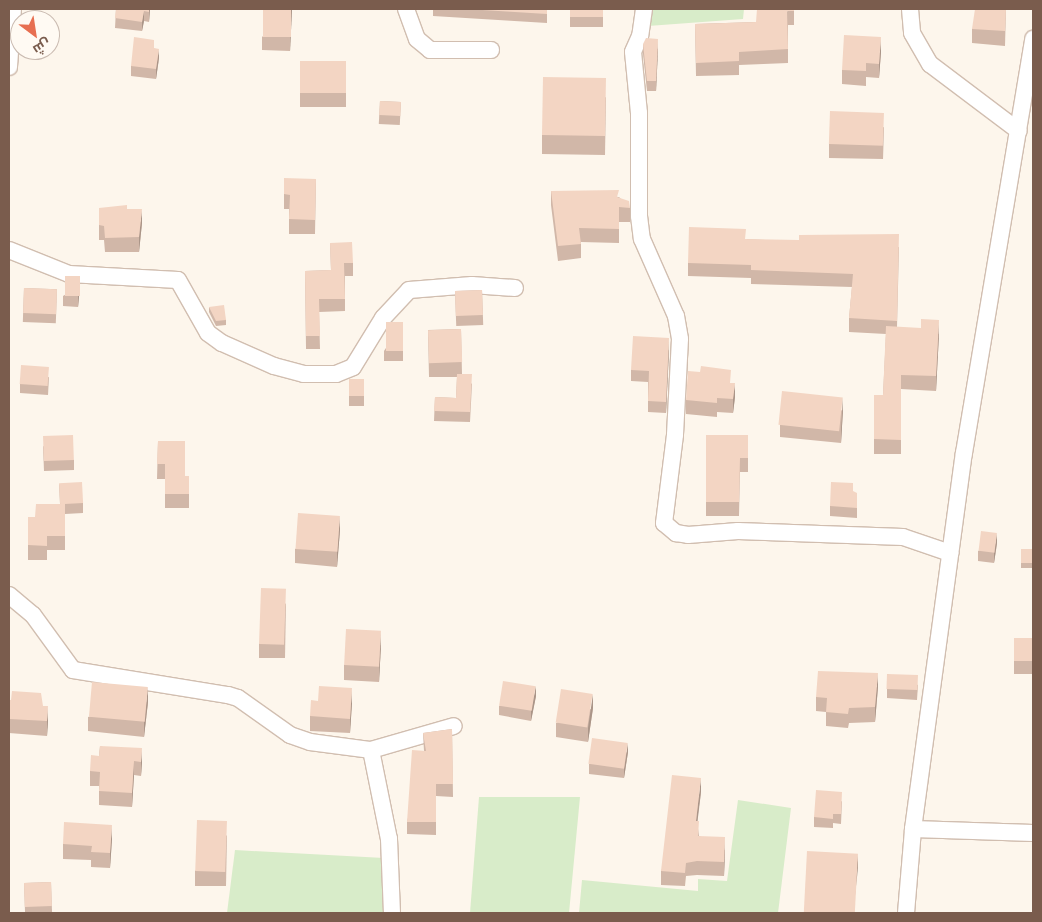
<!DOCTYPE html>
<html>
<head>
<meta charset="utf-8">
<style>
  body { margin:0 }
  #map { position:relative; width:1042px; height:922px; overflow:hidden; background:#fdf6ec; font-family:"PT Sans",Cairo,sans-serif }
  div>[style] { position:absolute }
  .green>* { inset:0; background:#d8ecc9 }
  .roads { filter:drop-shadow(1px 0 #d1beb0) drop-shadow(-1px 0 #d1beb0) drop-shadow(0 1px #d1beb0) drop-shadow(0 -1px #d1beb0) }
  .street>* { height:16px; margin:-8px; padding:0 8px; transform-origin:8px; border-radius:8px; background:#fff }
  .wall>* { inset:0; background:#d1b7a8; transform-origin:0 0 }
  .shaded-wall>* { inset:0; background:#aa9588 }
  .building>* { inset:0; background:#f3d5c3; transform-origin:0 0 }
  span { translate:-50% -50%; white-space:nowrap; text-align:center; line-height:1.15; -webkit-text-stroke:4px #fffaf3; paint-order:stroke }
  .frame { position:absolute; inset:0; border:10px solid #7a5c4d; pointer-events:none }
  .north { position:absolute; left:10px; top:10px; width:50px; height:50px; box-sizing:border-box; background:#fffaf3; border:1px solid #cabbb1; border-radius:50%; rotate:149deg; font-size:14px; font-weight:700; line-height:20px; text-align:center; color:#7a5c4d }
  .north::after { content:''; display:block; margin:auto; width:18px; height:22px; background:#e76f51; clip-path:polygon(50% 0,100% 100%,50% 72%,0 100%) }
</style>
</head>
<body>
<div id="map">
  <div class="green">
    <div style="clip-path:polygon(650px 9px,744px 9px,743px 19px,648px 26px)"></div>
    <div style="clip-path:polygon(479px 797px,580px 797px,569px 913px,470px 913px)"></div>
    <div style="clip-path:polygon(738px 800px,791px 808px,778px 913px,579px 913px,582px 880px,698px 891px,698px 879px,727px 881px)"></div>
    <div style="clip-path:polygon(235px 850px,384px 858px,385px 913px,227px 913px)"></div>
  </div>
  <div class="roads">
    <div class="street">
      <div style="left:406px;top:9px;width:32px;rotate:70deg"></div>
      <div style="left:417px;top:39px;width:17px;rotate:40deg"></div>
      <div style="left:430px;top:50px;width:61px"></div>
      <div style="left:644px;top:9px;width:27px;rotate:98deg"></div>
      <div style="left:640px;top:36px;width:17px;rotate:114deg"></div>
      <div style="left:633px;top:52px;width:61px;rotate:84.4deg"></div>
      <div style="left:639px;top:113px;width:103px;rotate:90deg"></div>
      <div style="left:639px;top:216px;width:23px;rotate:83deg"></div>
      <div style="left:642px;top:239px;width:84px;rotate:66.2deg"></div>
      <div style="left:676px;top:316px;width:23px;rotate:80deg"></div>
      <div style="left:680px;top:339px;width:96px;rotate:93deg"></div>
      <div style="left:675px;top:435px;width:89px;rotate:97.1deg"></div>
      <div style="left:664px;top:523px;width:16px;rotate:40deg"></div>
      <div style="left:676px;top:533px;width:12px;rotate:9deg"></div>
      <div style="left:688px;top:535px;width:50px;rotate:-4.6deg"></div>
      <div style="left:738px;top:531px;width:165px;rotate:2.1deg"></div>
      <div style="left:903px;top:537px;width:50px;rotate:18.8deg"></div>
      <div style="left:910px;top:9px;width:24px;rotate:85deg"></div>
      <div style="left:912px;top:33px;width:36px;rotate:60deg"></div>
      <div style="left:930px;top:64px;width:111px;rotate:37deg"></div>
      <div style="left:9px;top:67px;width:58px;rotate:-86.1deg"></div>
      <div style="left:9px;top:250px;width:65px;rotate:21.8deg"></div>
      <div style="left:69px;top:274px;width:109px;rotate:3.2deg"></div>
      <div style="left:178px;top:280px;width:61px;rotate:60.5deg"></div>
      <div style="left:208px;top:333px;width:17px;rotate:36deg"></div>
      <div style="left:222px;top:343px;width:57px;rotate:23.9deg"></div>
      <div style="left:274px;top:366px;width:31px;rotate:15deg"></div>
      <div style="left:304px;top:374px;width:32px"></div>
      <div style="left:336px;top:374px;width:18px;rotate:-22deg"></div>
      <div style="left:353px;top:367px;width:57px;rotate:-58.5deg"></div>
      <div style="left:383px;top:318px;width:38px;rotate:-47deg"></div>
      <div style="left:409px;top:290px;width:63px;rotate:-4.5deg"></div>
      <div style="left:472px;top:285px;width:43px;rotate:4deg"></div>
      <div style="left:9px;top:595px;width:31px;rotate:40deg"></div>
      <div style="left:33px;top:615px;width:68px;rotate:54deg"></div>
      <div style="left:73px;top:670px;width:157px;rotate:9.2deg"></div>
      <div style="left:228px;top:695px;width:10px;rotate:17deg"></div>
      <div style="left:238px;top:698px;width:64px;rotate:35.4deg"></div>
      <div style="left:290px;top:735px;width:21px;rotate:19deg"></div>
      <div style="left:310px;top:742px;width:62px;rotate:7.5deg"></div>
      <div style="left:371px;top:750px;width:91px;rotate:78.6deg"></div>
      <div style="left:389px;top:839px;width:74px;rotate:87.7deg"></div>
      <div style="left:371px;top:750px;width:86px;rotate:-16.1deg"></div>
      <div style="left:913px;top:829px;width:120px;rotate:1.9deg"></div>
      <div style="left:906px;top:913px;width:84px;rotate:-85.2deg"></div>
      <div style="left:913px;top:829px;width:379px;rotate:-82.3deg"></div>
      <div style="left:964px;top:453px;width:420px;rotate:-80.5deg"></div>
    </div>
  </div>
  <div class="wall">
    <div style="clip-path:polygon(116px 9px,150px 9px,149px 22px,144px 21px,142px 31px,115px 28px)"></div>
    <div style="clip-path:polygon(292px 9px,290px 51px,262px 50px,262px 37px)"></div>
    <div style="clip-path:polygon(433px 9px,547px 9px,547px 23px,433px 16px)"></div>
    <div style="left:570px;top:9px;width:33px;height:18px"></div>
    <div style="clip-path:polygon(794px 9px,794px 25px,788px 25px,788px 63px,739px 65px,739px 75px,696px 76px,695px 24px,756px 22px)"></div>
    <div style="clip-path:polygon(1006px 9px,1005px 46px,972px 43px,972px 29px)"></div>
    <div style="clip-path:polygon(643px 44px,658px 49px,656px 91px,647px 91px,643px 54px)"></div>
    <div style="clip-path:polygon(154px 48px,159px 58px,156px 79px,131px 76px,131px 66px)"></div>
    <div style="clip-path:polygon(881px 52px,879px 78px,866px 77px,866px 86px,842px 84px,842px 70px)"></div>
    <div style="left:346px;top:61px;width:46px;height:46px;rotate:90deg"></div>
    <div style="clip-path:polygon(606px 97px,605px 155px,542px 154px,542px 135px)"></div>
    <div style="left:380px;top:101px;width:21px;height:23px;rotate:3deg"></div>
    <div style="clip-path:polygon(884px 127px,883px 159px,829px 158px,829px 144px)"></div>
    <div style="clip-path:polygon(316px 179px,315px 234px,289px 234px,289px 209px,284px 209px,284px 194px)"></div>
    <div style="clip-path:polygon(551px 191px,619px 197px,630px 208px,630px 222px,619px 222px,619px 243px,581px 242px,581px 258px,558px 261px,551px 205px)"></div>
    <div style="clip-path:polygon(99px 208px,127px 209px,142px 223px,139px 252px,105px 252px,104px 240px,99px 240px)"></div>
    <div style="clip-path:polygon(746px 239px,899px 247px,897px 327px,939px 334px,936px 391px,901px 389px,901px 454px,874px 454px,874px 395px,883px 395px,886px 334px,849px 332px,849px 318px,852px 287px,751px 284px,751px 278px,688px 276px,688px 263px)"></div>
    <div style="clip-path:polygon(330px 243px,353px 263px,353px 276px,345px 276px,345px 311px,319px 312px,320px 349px,306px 349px,305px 271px,331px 270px)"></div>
    <div style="clip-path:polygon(80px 286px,78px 307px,63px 306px,63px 296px)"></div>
    <div style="left:24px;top:288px;width:33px;height:34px;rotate:2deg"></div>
    <div style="left:482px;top:290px;width:35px;height:27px;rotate:88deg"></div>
    <div style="clip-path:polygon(209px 307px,226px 320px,226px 325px,216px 326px,209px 312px)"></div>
    <div style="clip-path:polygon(403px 322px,403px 361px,384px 361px,384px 351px)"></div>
    <div style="clip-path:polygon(461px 329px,462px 374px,472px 384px,470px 422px,434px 421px,435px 397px,456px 398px,457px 377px,429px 377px,428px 330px)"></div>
    <div style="clip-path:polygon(669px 350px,666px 413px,648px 412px,648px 382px,631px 381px,631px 370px)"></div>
    <div style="clip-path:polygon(49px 377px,48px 395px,20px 393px,20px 384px)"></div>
    <div style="left:349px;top:379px;width:15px;height:27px"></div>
    <div style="clip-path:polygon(731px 383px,735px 397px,733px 413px,717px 412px,717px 417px,686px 414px,686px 400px)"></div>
    <div style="clip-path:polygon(843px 410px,841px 443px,780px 437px,780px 425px)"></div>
    <div style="clip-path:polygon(706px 435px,748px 435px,748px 472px,740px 472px,739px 516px,706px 516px)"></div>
    <div style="clip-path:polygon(158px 441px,185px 476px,189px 476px,189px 508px,165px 508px,165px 479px,157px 479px)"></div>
    <div style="clip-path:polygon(43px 446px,74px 460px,74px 470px,44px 471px)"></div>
    <div style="clip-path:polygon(59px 484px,83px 503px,83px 513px,65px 514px,65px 550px,47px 550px,47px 560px,28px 560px,28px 517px,35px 517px,60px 504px)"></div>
    <div style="clip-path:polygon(857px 503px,857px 518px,830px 516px,830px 506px)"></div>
    <div style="clip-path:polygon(340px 530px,337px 567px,295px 563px,295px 549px)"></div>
    <div style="clip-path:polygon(997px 543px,994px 563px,978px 561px,978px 551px)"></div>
    <div style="left:1021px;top:549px;width:12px;height:19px"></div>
    <div style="clip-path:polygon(286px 603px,285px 658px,259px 658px,259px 644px)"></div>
    <div style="left:1033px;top:638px;width:36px;height:19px;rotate:90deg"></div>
    <div style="clip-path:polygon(381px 645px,379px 682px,344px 680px,344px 665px)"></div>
    <div style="clip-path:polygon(887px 674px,918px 685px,917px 700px,887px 698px)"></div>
    <div style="clip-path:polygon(878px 687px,875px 722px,849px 723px,848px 728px,826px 726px,826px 712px,816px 711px,816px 697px)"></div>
    <div style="clip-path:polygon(536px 696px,531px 721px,499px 715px,499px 706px)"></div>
    <div style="clip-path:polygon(9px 700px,43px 706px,48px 721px,47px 736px,9px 733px)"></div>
    <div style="clip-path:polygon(148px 702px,144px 737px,88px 731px,88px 717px)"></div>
    <div style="clip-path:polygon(352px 703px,350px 733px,310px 731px,310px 716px)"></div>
    <div style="clip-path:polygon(593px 708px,588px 742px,556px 737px,556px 723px)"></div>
    <div style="clip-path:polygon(452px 729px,453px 797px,436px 796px,436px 835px,407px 834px,407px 822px,424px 751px,423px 733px)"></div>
    <div style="clip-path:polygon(100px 746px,142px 762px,141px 776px,134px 775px,132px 807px,99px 805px,99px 786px,90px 786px,90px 771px,99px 756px)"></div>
    <div style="clip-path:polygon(628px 752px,624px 778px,589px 774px,589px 764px)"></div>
    <div style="clip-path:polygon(701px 792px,697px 821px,699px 836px,725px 850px,724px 876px,697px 875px,686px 876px,685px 886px,661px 885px,661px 871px)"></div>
    <div style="clip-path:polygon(842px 801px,841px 824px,833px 823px,833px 828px,814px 827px,814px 817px)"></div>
    <div style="clip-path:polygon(227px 835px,226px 886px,195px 886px,195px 871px)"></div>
    <div style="clip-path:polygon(112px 839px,110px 868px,91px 867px,91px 860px,63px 859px,63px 844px)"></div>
    <div style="left:51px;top:882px;width:31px;height:27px;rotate:88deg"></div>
  </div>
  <div class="shaded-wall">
    <div style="clip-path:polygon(149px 9px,150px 9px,149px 22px)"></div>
    <div style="clip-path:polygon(291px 9px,292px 9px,290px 51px,290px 38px)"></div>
    <div style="clip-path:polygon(144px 11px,144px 21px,142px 31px,142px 22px)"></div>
    <div style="clip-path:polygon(881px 37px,881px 52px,879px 78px,879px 64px)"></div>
    <div style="clip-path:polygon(658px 39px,658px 49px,656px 91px,656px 81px)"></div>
    <div style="clip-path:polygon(159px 49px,159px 58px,156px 79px,156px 69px)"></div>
    <div style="clip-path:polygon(142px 209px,142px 223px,139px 252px,139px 237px)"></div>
    <div style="clip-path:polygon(80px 276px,80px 286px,78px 307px,78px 297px)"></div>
    <div style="clip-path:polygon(939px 320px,939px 334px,936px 391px,936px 376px)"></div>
    <div style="clip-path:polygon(669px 338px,669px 350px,666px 413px,666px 402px)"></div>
    <div style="clip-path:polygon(735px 383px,735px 397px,733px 413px,733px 399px)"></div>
    <div style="clip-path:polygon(843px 397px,843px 410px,841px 443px,841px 430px)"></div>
    <div style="clip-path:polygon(340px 516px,340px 530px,337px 567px,337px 552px)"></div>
    <div style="clip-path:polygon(997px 533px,997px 543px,994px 563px,994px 553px)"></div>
    <div style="clip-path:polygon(381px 631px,381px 645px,379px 682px,379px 667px)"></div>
    <div style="clip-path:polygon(878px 673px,878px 687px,875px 722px,875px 707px)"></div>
    <div style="clip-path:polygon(536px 686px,536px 696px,531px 721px,531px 711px)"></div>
    <div style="clip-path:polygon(148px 687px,148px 702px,144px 737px,144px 723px)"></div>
    <div style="clip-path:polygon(352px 688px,352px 703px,350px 733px,350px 719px)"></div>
    <div style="clip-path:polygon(593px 694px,593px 708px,588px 742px,588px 728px)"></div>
    <div style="clip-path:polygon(48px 706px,48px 721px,47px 736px,47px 721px)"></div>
    <div style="clip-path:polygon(628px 743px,628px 752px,624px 778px,624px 769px)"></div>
    <div style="clip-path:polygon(142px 748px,142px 762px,141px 776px,141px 762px)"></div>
    <div style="clip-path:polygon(134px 761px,134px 775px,132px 807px,132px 793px)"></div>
    <div style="clip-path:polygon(701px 778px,701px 792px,696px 834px,696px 821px)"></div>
    <div style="clip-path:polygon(112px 825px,112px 839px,110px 868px,110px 853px)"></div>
    <div style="clip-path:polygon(725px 837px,725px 850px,724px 876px,724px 862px)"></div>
    <div style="clip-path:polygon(858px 854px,858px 868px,853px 913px,851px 913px)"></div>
  </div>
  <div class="building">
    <div style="clip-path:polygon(116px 9px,149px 9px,149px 12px,144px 11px,142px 22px,115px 18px)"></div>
    <div style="left:263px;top:9px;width:28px;height:28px"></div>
    <div style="clip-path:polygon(466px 9px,547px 9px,547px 14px)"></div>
    <div style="left:570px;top:9px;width:33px;height:8px"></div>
    <div style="clip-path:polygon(757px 9px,794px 9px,794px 11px,787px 11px,788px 49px,739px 52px,739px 61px,696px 63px,695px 24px,756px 22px)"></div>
    <div style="clip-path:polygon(975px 9px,1006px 9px,1005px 31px,972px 29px)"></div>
    <div style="clip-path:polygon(844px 35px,881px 37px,879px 64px,866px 63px,866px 71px,842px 70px)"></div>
    <div style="clip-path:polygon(134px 37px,154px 40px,154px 48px,159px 49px,156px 69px,131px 66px)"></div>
    <div style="clip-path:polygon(646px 38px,658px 39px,656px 81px,647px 81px,643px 44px)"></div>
    <div style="left:346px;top:61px;width:32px;height:46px;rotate:90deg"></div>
    <div style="left:543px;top:77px;width:63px;height:58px;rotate:1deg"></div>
    <div style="left:380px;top:101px;width:21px;height:14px;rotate:3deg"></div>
    <div style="left:830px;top:111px;width:54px;height:33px;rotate:2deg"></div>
    <div style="clip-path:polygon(284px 178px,316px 179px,315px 220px,289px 219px,290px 195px,284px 194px)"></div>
    <div style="clip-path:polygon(619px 190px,617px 197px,629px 201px,630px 208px,619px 207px,619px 229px,579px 228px,581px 244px,558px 246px,551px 191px)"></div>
    <div style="clip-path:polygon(127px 205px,127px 209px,142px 209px,139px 237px,105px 238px,104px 226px,99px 225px,99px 208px)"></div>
    <div style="clip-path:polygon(689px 227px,746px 229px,745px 239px,799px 240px,799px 235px,899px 234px,897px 321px,849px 318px,853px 274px,751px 270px,751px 265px,688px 263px)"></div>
    <div style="clip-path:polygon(352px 242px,353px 263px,344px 263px,345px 299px,319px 299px,320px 336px,306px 336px,305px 271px,331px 270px,330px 243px)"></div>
    <div style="left:65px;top:276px;width:15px;height:20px"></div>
    <div style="left:24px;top:288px;width:33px;height:25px;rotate:2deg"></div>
    <div style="left:482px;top:290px;width:25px;height:27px;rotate:88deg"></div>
    <div style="clip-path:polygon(224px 305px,226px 320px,216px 321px,209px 307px)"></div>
    <div style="clip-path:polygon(921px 319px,939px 320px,936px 376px,901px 375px,901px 440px,874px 439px,874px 395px,883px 395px,886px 326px,921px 328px)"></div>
    <div style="left:386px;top:322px;width:17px;height:29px"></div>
    <div style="left:461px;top:329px;width:33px;height:33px;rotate:88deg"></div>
    <div style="clip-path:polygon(633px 336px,669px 338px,666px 402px,648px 401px,649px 371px,631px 370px)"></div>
    <div style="left:21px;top:365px;width:28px;height:19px;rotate:4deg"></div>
    <div style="clip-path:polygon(701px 366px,731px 370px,730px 383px,735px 383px,733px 399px,717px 398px,717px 403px,686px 400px,688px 371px,700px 372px)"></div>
    <div style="clip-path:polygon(457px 374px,472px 374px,470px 412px,434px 411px,435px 397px,456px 398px)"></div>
    <div style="left:349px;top:379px;width:15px;height:17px"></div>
    <div style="left:782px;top:391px;width:61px;height:34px;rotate:6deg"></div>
    <div style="left:73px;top:435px;width:25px;height:30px;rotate:88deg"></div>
    <div style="clip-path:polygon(706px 435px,748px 435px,748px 458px,740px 458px,739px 502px,706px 502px)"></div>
    <div style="clip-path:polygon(158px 441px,185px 441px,185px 476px,189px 476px,189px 494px,165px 494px,165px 464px,157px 464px)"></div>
    <div style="left:82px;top:482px;width:21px;height:23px;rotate:87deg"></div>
    <div style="clip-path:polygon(831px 482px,853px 483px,853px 491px,857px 493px,857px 508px,830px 506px)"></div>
    <div style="clip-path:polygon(36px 504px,65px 504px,65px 536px,47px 536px,47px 546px,28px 545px,28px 517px,35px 517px)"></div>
    <div style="left:298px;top:513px;width:42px;height:36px;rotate:4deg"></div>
    <div style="left:981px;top:531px;width:16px;height:20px;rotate:7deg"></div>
    <div style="left:1021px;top:549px;width:12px;height:14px"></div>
    <div style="left:261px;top:588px;width:25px;height:56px;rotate:2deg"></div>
    <div style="left:346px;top:629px;width:35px;height:36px;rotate:3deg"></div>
    <div style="left:1033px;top:638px;width:23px;height:19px;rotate:90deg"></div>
    <div style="clip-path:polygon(818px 671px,878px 673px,875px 707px,849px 708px,848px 714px,826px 712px,827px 698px,816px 697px)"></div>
    <div style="left:887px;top:674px;width:31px;height:15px;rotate:2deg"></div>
    <div style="left:503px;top:681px;width:33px;height:25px;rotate:9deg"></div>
    <div style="left:92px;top:682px;width:56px;height:35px;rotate:5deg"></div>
    <div style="clip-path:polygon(319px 686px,352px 688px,350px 719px,310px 716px,311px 700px,318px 701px)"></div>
    <div style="left:561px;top:689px;width:32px;height:34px;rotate:9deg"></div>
    <div style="clip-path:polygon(12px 691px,41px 693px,43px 706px,48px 706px,47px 721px,9px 719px,9px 700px,11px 700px)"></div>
    <div style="clip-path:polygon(452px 729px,453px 784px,436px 784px,436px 822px,407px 822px,412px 750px,426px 751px,423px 733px)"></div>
    <div style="left:592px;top:738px;width:36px;height:26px;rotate:8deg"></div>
    <div style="clip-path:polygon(100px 746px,142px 748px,141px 762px,134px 761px,132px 793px,99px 791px,100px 772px,90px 771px,91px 755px,99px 756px)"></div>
    <div style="clip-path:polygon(672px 775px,701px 778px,696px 821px,699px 821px,698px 836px,725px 837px,724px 862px,697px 861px,686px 863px,685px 873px,661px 871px)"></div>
    <div style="clip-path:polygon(816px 790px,842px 792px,841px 814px,833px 814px,833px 819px,814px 817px)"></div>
    <div style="left:197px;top:820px;width:30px;height:51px;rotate:2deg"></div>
    <div style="clip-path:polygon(64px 822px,112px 825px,110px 853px,91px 852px,92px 846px,63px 844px)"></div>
    <div style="left:807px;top:851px;width:51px;height:62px;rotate:3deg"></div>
    <div style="left:51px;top:882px;width:24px;height:27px;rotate:88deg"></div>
  </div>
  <div class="frame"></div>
  <div class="north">ش</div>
</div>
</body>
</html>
